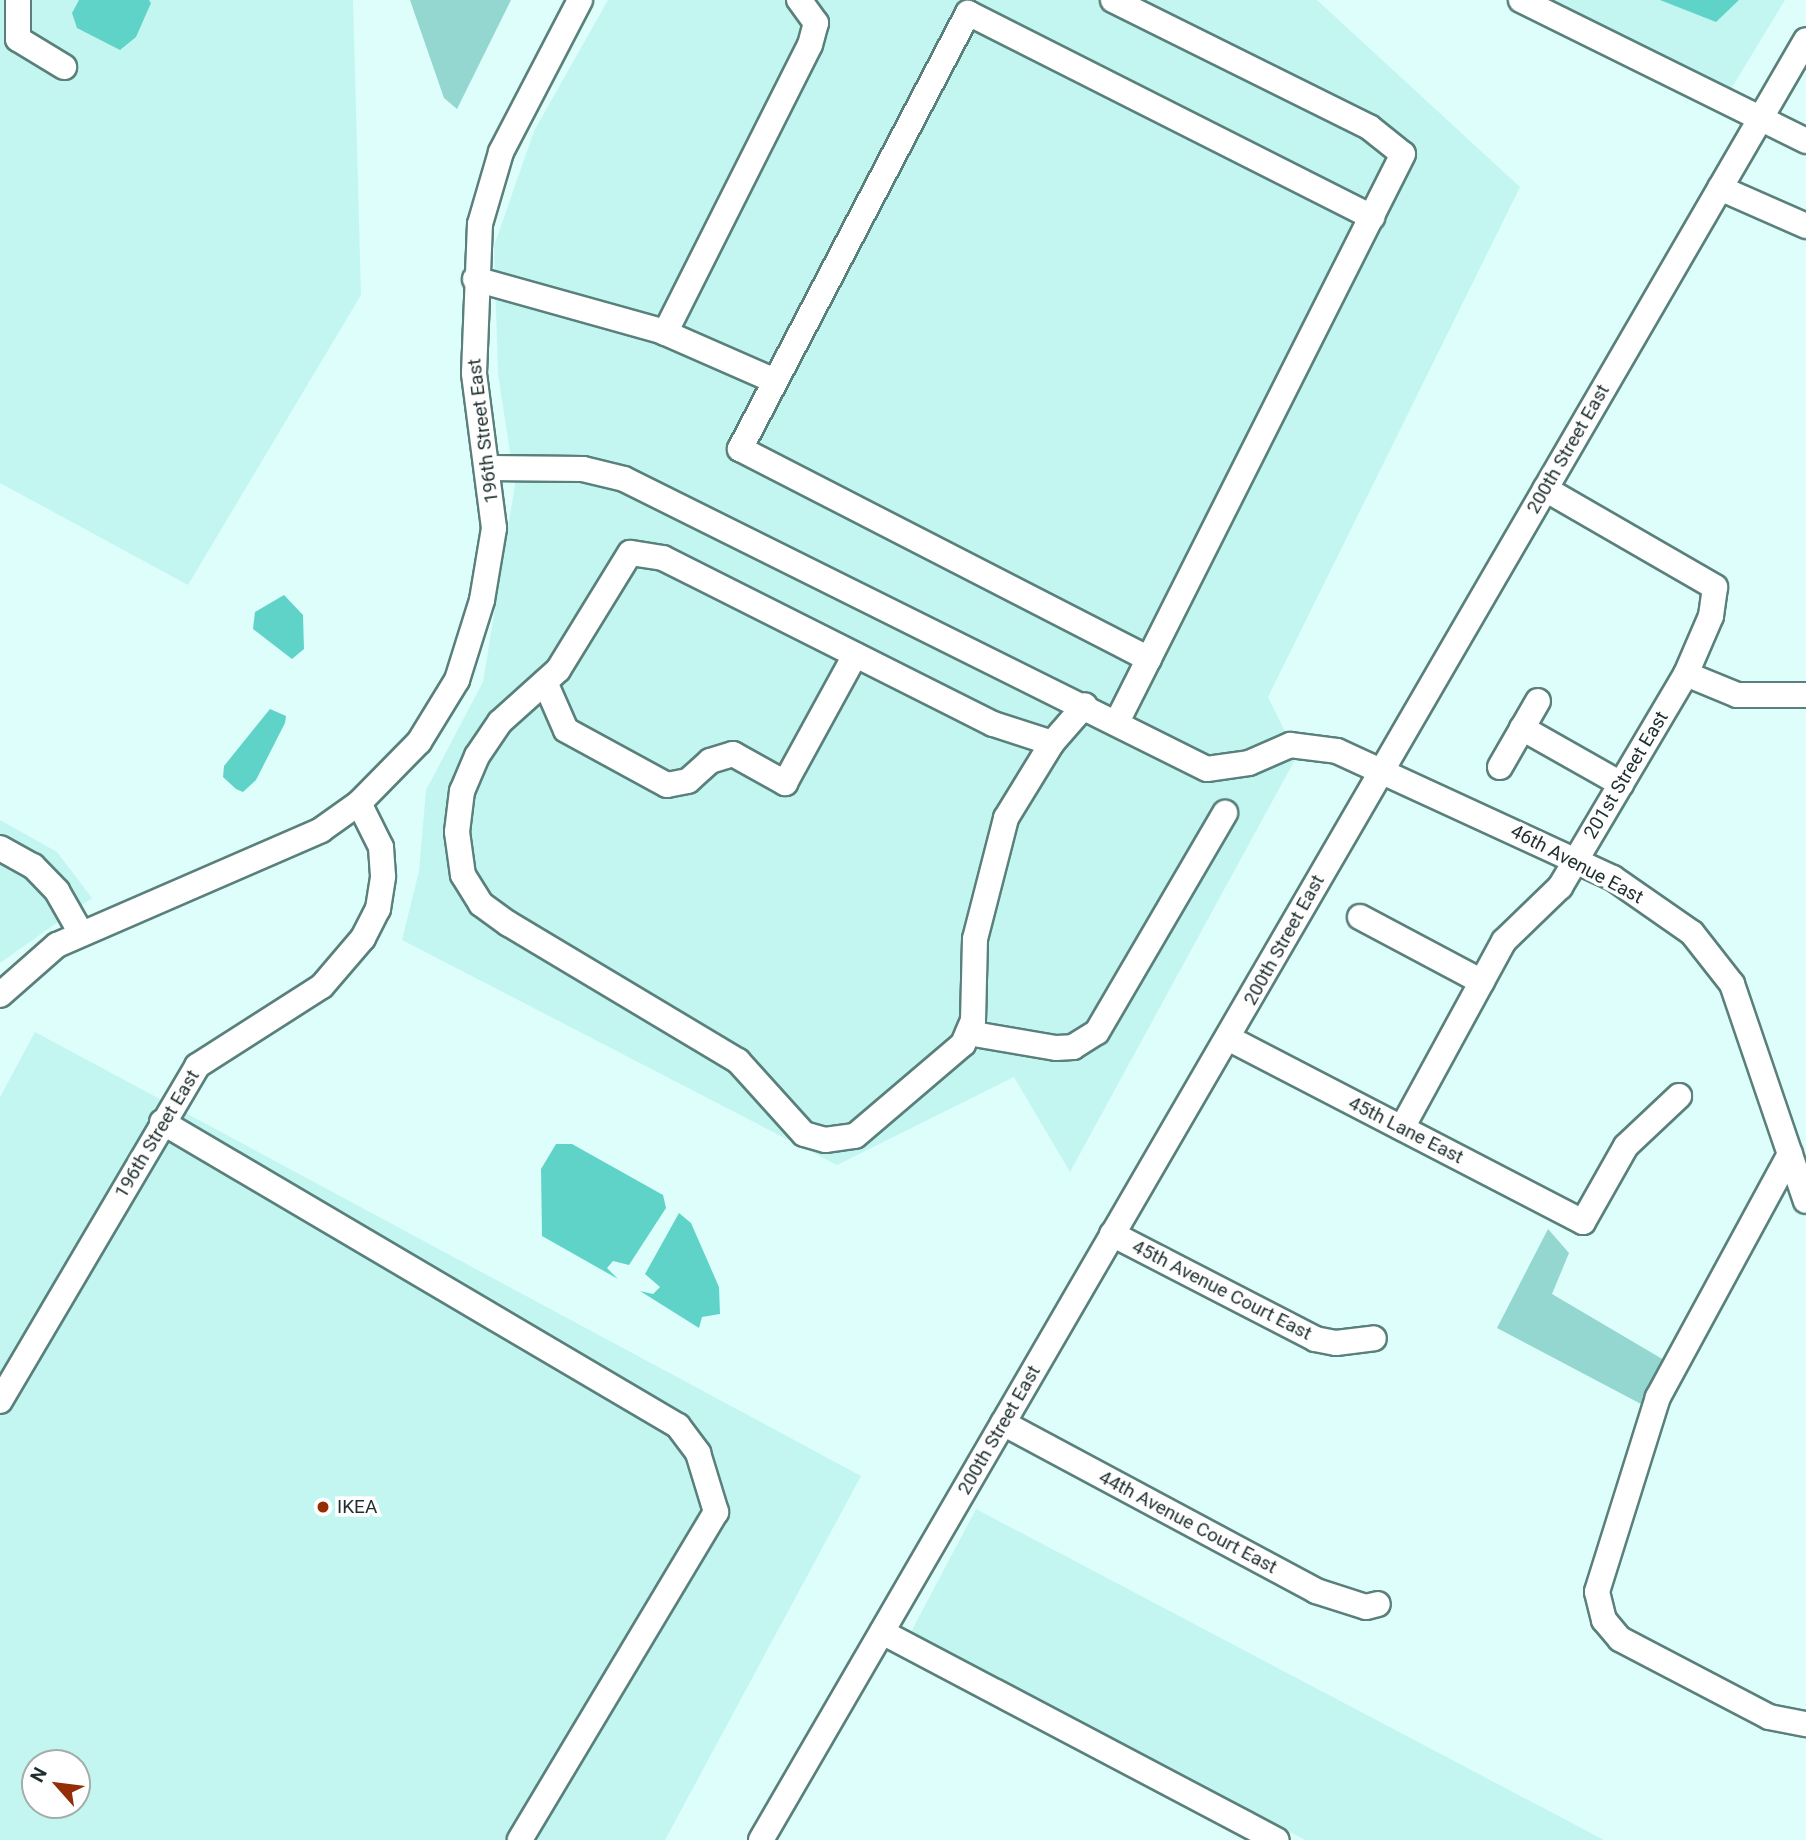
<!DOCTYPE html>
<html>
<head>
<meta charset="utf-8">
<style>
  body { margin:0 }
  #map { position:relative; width:1806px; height:1840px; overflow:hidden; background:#defefb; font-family:Roboto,sans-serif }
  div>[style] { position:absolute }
  .built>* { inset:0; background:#c3f6f0 }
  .green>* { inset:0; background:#94d7d0 }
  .water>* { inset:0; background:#60d3c9 }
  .roads { filter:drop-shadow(2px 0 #5a807c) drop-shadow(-2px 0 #5a807c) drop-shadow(0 2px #5a807c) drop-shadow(0 -2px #5a807c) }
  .minor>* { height:24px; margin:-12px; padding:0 12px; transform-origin:12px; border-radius:12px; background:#fff }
  .dots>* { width:19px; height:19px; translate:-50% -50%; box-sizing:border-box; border:4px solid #fff; border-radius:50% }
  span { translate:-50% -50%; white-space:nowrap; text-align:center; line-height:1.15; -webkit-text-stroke:7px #fff; paint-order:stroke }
  .street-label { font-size:19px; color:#1f2f2e }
  .poi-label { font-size:19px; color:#1f2f2e }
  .left { translate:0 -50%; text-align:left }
  .north { position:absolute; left:21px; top:1749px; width:70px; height:70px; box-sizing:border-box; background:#fff; border:2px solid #a5acab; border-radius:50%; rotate:298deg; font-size:19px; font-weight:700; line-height:28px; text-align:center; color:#1f2f2e }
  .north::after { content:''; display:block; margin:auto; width:24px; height:32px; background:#942e06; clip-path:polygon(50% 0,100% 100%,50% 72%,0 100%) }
</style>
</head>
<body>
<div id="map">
  <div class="built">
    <div style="clip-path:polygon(0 0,353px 0,361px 295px,188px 585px,0 483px)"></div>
    <div style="clip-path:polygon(608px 0,1317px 0,1520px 187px,1268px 697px,1297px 756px,1070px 1172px,1014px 1077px,837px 1165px,402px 940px,419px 871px,426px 790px,483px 682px,515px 485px,498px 374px,494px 246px,534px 131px)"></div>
    <div style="clip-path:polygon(1528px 0,1785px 0,1717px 112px)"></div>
    <div style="clip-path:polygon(0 820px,57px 852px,92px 898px,0 963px)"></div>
    <div style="clip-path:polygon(evenodd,35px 1032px,861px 1476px,665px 1840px,0 1840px,0 1097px,35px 1032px,35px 1763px,77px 1763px,77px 1805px,35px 1805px,35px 1763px)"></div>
    <div style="clip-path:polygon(976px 1509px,1604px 1840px,1305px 1840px,911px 1632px)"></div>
  </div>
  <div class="green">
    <div style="clip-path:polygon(410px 0,511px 0,457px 109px,444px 98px)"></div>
    <div style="clip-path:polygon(1548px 1229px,1569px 1253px,1552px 1294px,1664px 1360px,1641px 1404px,1497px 1328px)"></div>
  </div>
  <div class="water">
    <div style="clip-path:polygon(79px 0,149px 0,151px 3px,136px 37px,120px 50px,77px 28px,72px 13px)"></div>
    <div style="clip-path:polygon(1660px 0,1739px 0,1716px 22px)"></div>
    <div style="clip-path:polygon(284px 595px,303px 615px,304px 649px,292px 659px,253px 629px,255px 612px)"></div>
    <div style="clip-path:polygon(270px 709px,286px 716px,285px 723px,256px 780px,243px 792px,236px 789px,223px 777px,224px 766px)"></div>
    <div style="clip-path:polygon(556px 1144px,572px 1144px,663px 1195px,666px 1208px,629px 1265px,613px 1261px,607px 1268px,618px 1279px,542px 1236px,541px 1169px)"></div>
    <div style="clip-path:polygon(679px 1213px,691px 1223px,719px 1287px,720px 1314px,702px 1317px,699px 1328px,640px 1291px,653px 1294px,660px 1287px,645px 1274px)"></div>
  </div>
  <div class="roads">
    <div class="minor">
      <div style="left:18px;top:0;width:39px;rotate:90deg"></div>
      <div style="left:18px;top:39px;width:54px;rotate:31.3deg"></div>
      <div style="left:1113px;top:0;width:286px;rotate:26.4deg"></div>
      <div style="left:1369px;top:127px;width:43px;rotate:38.5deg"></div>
      <div style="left:1403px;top:154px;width:636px;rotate:116.73deg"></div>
      <div style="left:1521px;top:0;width:318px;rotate:26.3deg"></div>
      <div style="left:1720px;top:188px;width:94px;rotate:23.8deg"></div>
      <div style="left:475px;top:279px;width:193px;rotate:15.6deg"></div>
      <div style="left:661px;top:331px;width:124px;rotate:23.7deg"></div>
      <div style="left:665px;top:333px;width:322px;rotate:-63.3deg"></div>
      <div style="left:810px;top:45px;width:23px;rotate:-75deg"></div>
      <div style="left:816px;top:23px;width:29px;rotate:-126deg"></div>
      <div style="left:488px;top:468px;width:95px;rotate:0.6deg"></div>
      <div style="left:583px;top:469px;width:42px;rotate:13.7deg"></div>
      <div style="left:624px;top:479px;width:651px;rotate:26.45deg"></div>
      <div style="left:1207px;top:769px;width:42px;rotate:-8.1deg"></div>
      <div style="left:1249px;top:763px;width:45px;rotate:-23.7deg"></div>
      <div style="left:1290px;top:745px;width:47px;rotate:7.3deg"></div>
      <div style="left:1337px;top:751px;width:304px;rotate:24.7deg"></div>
      <div style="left:1613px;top:878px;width:96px;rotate:34.8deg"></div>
      <div style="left:1692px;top:933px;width:65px;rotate:51.9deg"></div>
      <div style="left:1732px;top:984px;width:229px;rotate:71.2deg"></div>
      <div style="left:1149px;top:659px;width:460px;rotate:-152.8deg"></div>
      <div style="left:740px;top:449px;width:492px;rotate:-62.4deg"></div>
      <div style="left:968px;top:13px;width:453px;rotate:26.8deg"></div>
      <div style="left:1686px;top:674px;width:55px;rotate:22.4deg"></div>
      <div style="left:1737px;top:695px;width:69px"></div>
      <div style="left:545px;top:682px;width:52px;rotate:66.4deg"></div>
      <div style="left:566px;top:730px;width:115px;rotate:28.6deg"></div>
      <div style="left:667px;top:785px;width:21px;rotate:-11deg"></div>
      <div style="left:688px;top:781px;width:30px;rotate:-42deg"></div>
      <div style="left:710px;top:761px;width:24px;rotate:-17deg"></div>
      <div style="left:733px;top:754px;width:60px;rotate:29.1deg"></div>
      <div style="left:785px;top:783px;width:146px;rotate:-61.3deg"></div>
      <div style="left:1522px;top:728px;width:114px;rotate:29.5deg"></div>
      <div style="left:1052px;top:743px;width:62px;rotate:-162.1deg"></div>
      <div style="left:993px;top:724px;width:369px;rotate:-153.3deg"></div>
      <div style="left:663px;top:558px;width:33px;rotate:-171deg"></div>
      <div style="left:630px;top:553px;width:137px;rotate:121.6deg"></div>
      <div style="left:558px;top:670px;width:78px;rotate:138.1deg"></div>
      <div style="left:500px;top:722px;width:41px;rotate:124.1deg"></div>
      <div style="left:477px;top:756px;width:38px;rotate:113deg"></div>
      <div style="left:462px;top:791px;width:41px;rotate:97deg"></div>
      <div style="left:457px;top:832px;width:43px;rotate:82.1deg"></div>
      <div style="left:463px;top:875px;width:34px;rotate:58deg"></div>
      <div style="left:481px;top:904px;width:34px;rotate:36deg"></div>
      <div style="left:509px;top:924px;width:267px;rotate:30.9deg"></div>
      <div style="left:738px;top:1061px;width:98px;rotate:47.9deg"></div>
      <div style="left:804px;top:1134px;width:22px;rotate:16deg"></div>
      <div style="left:825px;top:1140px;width:30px;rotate:-8deg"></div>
      <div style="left:855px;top:1136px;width:142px;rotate:-40.4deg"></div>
      <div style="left:963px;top:1044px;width:25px;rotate:-67deg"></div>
      <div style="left:973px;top:1021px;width:82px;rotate:-88.6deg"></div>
      <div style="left:975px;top:939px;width:125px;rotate:-75.6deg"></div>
      <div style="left:1006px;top:818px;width:88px;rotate:-58.5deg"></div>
      <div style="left:1052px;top:743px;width:50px;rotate:-49deg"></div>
      <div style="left:1500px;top:767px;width:76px;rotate:-60.1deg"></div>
      <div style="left:0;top:848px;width:38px;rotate:29deg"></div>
      <div style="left:33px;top:866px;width:35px;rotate:46deg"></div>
      <div style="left:57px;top:891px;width:48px;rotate:60.3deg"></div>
      <div style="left:1360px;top:917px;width:138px;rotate:28deg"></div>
      <div style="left:0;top:995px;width:76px;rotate:-41.3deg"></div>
      <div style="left:57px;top:945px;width:288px;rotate:-23.5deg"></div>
      <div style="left:321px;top:830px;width:47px;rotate:-35.4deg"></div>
      <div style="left:359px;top:803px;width:86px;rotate:-45.5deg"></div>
      <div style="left:419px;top:742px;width:73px;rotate:-58.5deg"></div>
      <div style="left:457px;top:680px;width:84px;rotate:-72.6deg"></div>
      <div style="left:482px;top:600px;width:73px;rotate:-80.5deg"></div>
      <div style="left:494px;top:528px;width:156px;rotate:-97.4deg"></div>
      <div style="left:474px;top:373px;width:149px;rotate:-87.7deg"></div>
      <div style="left:480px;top:224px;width:75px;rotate:-73.7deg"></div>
      <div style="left:501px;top:152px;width:171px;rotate:-62.5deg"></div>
      <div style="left:968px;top:1033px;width:89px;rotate:9.7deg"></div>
      <div style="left:1056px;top:1048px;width:17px;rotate:-3deg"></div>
      <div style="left:1073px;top:1047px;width:28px;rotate:-32deg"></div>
      <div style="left:1097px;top:1032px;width:254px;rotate:-59.7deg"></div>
      <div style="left:1228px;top:1038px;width:400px;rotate:27.4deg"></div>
      <div style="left:1583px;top:1222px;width:87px;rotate:-60.5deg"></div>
      <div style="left:1626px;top:1146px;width:73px;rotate:-43.3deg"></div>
      <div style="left:162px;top:1122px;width:599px;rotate:30.5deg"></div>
      <div style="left:678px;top:1426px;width:34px;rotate:53deg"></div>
      <div style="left:698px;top:1453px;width:62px;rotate:73deg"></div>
      <div style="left:716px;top:1512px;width:382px;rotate:120.9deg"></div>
      <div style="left:1402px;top:1128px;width:213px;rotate:-61.4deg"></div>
      <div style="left:1504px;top:941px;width:78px;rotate:-44deg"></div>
      <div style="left:1560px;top:887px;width:247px;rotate:-59.4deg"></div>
      <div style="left:1686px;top:674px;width:63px;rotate:-66.7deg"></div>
      <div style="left:1711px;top:616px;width:29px;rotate:-82deg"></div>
      <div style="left:1715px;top:587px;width:196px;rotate:-150deg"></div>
      <div style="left:1790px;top:1154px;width:277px;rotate:118.5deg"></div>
      <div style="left:1658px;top:1397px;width:204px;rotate:107.4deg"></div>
      <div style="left:1597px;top:1592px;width:29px;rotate:76deg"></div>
      <div style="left:1604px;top:1620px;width:25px;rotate:50deg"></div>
      <div style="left:1620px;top:1639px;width:168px;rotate:27.6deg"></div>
      <div style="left:1769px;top:1717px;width:38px;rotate:11deg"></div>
      <div style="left:1112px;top:1234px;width:229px;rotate:27.3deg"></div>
      <div style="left:1315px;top:1339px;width:21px;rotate:11deg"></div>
      <div style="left:1336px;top:1343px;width:38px;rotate:-7deg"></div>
      <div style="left:0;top:1401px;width:389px;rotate:-59.5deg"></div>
      <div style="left:197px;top:1066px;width:148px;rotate:-32.6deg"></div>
      <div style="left:322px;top:986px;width:63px;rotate:-49.5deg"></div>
      <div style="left:363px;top:938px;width:33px;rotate:-63deg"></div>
      <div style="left:378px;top:909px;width:33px;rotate:-81deg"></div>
      <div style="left:383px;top:876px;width:29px;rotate:-94deg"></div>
      <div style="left:381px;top:847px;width:49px;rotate:-116.6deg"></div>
      <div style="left:1003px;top:1423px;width:355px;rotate:28.2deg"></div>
      <div style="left:1316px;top:1591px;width:52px;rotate:17.7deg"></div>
      <div style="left:1366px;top:1607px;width:12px;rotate:-14deg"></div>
      <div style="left:882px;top:1632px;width:446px;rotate:27.8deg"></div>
      <div style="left:761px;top:1840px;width:2081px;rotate:-59.86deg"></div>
    </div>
  </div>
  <div class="dots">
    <div style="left:323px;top:1507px;background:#942e06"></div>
  </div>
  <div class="street-label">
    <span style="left:483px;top:431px;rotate:-97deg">196th Street East</span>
    <span style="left:1568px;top:449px;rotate:-60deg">200th Street East</span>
    <span style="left:1626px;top:775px;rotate:-59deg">201st Street East</span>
    <span style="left:1577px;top:864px;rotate:28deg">46th Avenue East</span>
    <span style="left:1284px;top:940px;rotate:-61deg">200th Street East</span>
    <span style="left:1406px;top:1130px;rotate:27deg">45th Lane East</span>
    <span style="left:157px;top:1134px;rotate:-59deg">196th Street East</span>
    <span style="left:1222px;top:1290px;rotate:27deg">45th Avenue Court East</span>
    <span style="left:999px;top:1430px;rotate:-60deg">200th Street East</span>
    <span style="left:1188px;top:1522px;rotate:28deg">44th Avenue Court East</span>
  </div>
  <div class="poi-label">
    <span class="left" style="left:337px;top:1507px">IKEA</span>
  </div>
  <div class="north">N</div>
</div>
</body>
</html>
